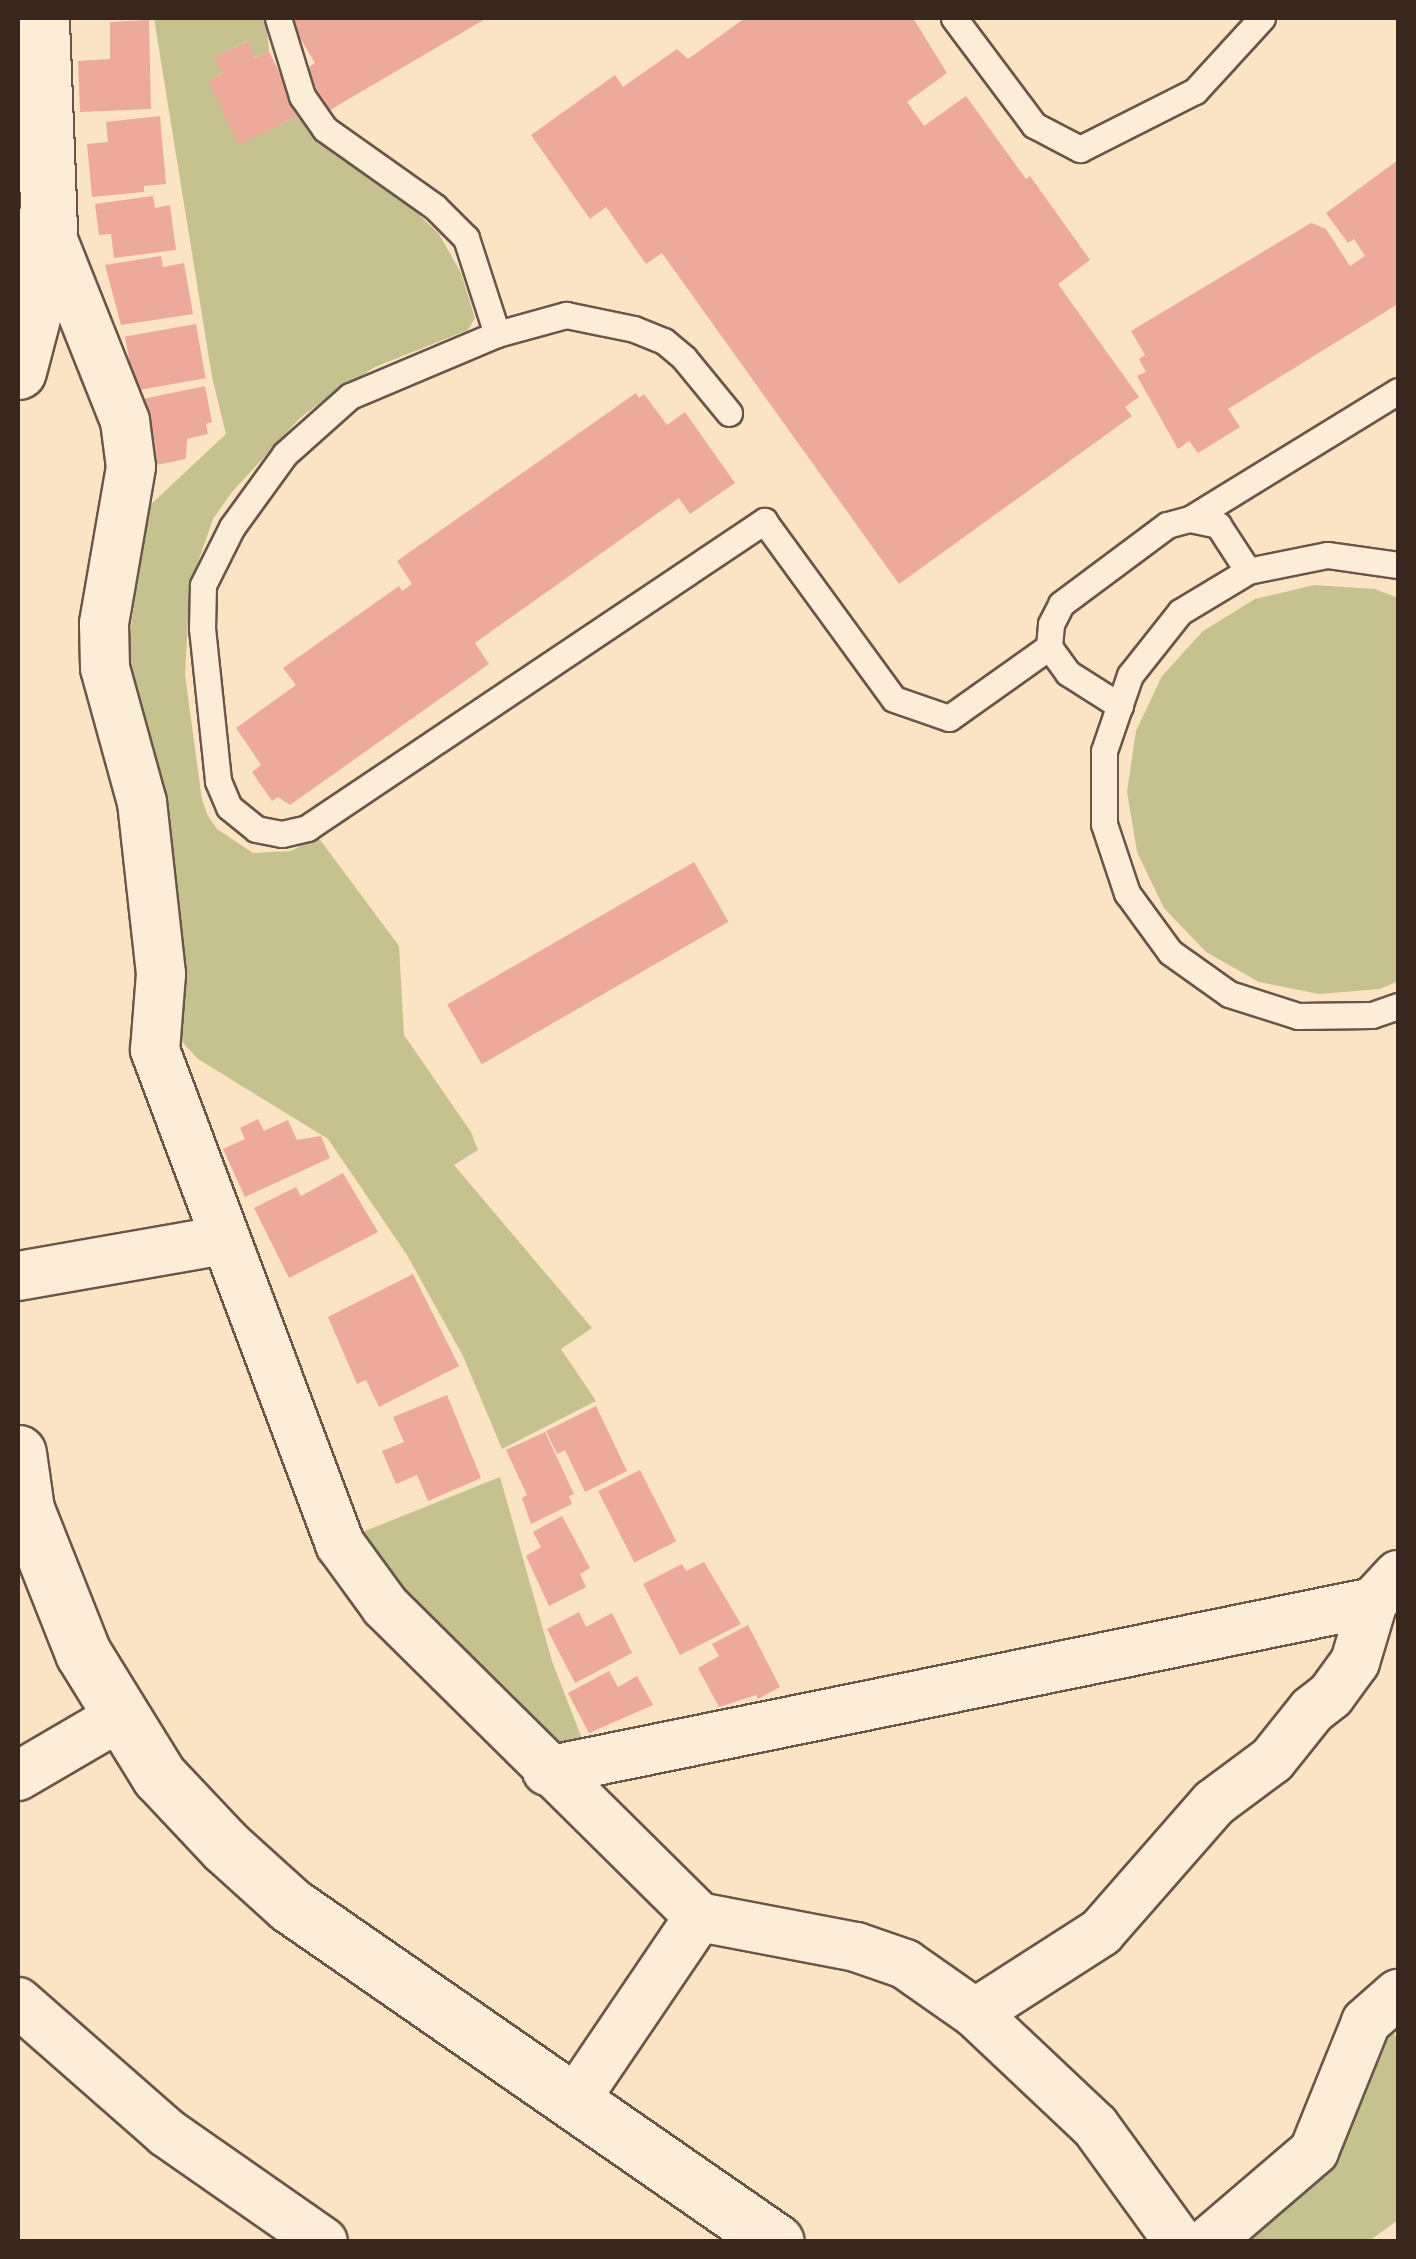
<!DOCTYPE html>
<html>
<head>
<meta charset="utf-8">
<style>
  body { margin:0 }
  #map { position:relative; width:1416px; height:2259px; overflow:hidden; background:#fbe4c4; font-family:"IM FELL Great Primer",serif }
  div>[style] { position:absolute }
  .green>* { inset:0; background:#c5c290 }
  .building>* { inset:0; background:#eda99a; transform-origin:0 0 }
  .roads { filter:drop-shadow(2px 0 #695648) drop-shadow(-2px 0 #695648) drop-shadow(0 2px #695648) drop-shadow(0 -2px #695648) }
  .lane>* { height:25px; margin:-12.5px; padding:0 12.5px; transform-origin:12.5px; border-radius:12.5px; background:#fcedd9 }
  .street>* { height:48px; margin:-24px; padding:0 24px; transform-origin:24px; border-radius:24px; background:#fcedd9 }
  .secondary>* { height:55px; margin:-27.5px; padding:0 27.5px; transform-origin:27.5px; border-radius:27.5px; background:#fcedd9 }
  span { translate:-50% -50%; white-space:nowrap; text-align:center; line-height:1.15; -webkit-text-stroke:9px #fcedd9; paint-order:stroke }
  .frame { position:absolute; inset:0; border:20px solid #38271f; pointer-events:none }
</style>
</head>
<body>
<div id="map">
  <div class="green">
    <div style="clip-path:polygon(154px 18px,266px 18px,269px 51px,255px 58px,247px 41px,215px 57px,222px 74px,209px 80px,239px 144px,299px 115px,310px 133px,409px 205px,439px 234px,461px 273px,475px 318px,468px 330px,375px 367px,332px 394px,300px 418px,232px 492px,213px 519px,190px 585px,185px 675px,202px 800px,208px 816px,217px 829px,253px 853px,291px 851px,318px 837px,399px 946px,404px 1035px,471px 1132px,478px 1150px,454px 1165px,592px 1328px,561px 1349px,596px 1401px,502px 1449px,463px 1356px,407px 1255px,328px 1139px,198px 1059px,173px 1032px,166px 831px,127px 658px,147px 508px,226px 434px,212px 377px)"></div>
    <div style="clip-path:polygon(1314px 585px,1375px 589px,1398px 598px,1398px 981px,1380px 989px,1319px 994px,1259px 982px,1206px 952px,1164px 908px,1137px 852px,1127px 792px,1136px 731px,1162px 676px,1203px 631px,1255px 599px)"></div>
    <div style="clip-path:polygon(500px 1477px,552px 1661px,582px 1739px,554px 1743px,398px 1588px,360px 1533px)"></div>
    <div style="clip-path:polygon(1390px 2026px,1398px 2041px,1398px 2220px,1369px 2241px,1225px 2242px)"></div>
  </div>
  <div class="building">
    <div style="clip-path:polygon(288px 18px,487px 18px,330px 110px,304px 70px,315px 63px)"></div>
    <div style="clip-path:polygon(745px 18px,913px 18px,947px 73px,907px 102px,924px 126px,966px 96px,1026px 179px,1030px 176px,1090px 260px,1058px 284px,1139px 397px,1125px 407px,1132px 416px,899px 584px,662px 253px,646px 264px,606px 207px,590px 219px,531px 135px,615px 75px,623px 87px,677px 49px,688px 59px)"></div>
    <div style="clip-path:polygon(149px 20px,151px 109px,80px 112px,78px 61px,110px 59px,110px 22px)"></div>
    <div style="clip-path:polygon(248px 41px,255px 58px,269px 51px,299px 115px,238px 145px,208px 80px,222px 74px,214px 57px)"></div>
    <div style="clip-path:polygon(160px 116px,166px 184px,144px 186px,144px 192px,92px 197px,87px 144px,108px 142px,106px 122px)"></div>
    <div style="clip-path:polygon(1398px 160px,1398px 304px,1228px 409px,1240px 427px,1198px 453px,1189px 441px,1178px 449px,1137px 376px,1146px 372px,1139px 359px,1145px 355px,1131px 331px,1311px 223px,1326px 229px,1350px 266px,1365px 256px,1354px 239px,1348px 243px,1326px 213px)"></div>
    <div style="clip-path:polygon(153px 196px,155px 208px,170px 205px,176px 250px,114px 258px,111px 234px,99px 235px,95px 204px)"></div>
    <div style="clip-path:polygon(161px 256px,163px 267px,184px 263px,193px 314px,121px 325px,105px 265px)"></div>
    <div style="left:196px;top:324px;width:55px;height:72px;rotate:80deg"></div>
    <div style="clip-path:polygon(205px 386px,212px 422px,206px 424px,208px 434px,187px 439px,186px 459px,151px 466px,138px 400px)"></div>
    <div style="clip-path:polygon(636px 393px,639px 398px,644px 394px,667px 425px,685px 412px,735px 483px,690px 514px,679px 498px,475px 643px,489px 664px,290px 805px,278px 797px,272px 801px,252px 772px,261px 765px,236px 728px,296px 685px,283px 668px,399px 586px,402px 591px,412px 584px,397px 561px)"></div>
    <div style="left:694px;top:862px;width:69px;height:285px;rotate:60deg"></div>
    <div style="clip-path:polygon(258px 1119px,264px 1131px,288px 1120px,297px 1140px,321px 1136px,330px 1158px,245px 1197px,223px 1149px,245px 1139px,240px 1128px)"></div>
    <div style="clip-path:polygon(343px 1173px,378px 1232px,289px 1278px,254px 1208px,296px 1187px,301px 1196px)"></div>
    <div style="clip-path:polygon(413px 1274px,459px 1366px,379px 1407px,366px 1380px,357px 1384px,328px 1317px)"></div>
    <div style="clip-path:polygon(447px 1395px,481px 1478px,428px 1501px,417px 1475px,396px 1484px,382px 1451px,404px 1442px,393px 1417px)"></div>
    <div style="clip-path:polygon(596px 1406px,627px 1471px,585px 1492px,565px 1450px,557px 1454px,546px 1431px)"></div>
    <div style="clip-path:polygon(545px 1432px,574px 1494px,569px 1496px,572px 1504px,531px 1524px,522px 1498px,527px 1495px,506px 1450px)"></div>
    <div style="left:640px;top:1470px;width:80px;height:47px;rotate:63deg"></div>
    <div style="clip-path:polygon(562px 1516px,590px 1568px,580px 1574px,586px 1587px,549px 1606px,526px 1556px,541px 1547px,533px 1532px)"></div>
    <div style="clip-path:polygon(704px 1562px,741px 1624px,680px 1655px,643px 1584px,682px 1564px,686px 1571px)"></div>
    <div style="clip-path:polygon(579px 1612px,586px 1627px,612px 1613px,632px 1653px,575px 1683px,547px 1629px)"></div>
    <div style="clip-path:polygon(748px 1625px,780px 1687px,758px 1699px,756px 1695px,719px 1707px,698px 1668px,719px 1656px,712px 1644px)"></div>
    <div style="clip-path:polygon(609px 1671px,618px 1687px,637px 1676px,653px 1705px,589px 1733px,568px 1693px)"></div>
  </div>
  <div class="roads">
    <div class="lane">
      <div style="left:278px;top:18px;width:82px;rotate:72.9deg"></div>
      <div style="left:302px;top:96px;width:40px;rotate:55.1deg"></div>
      <div style="left:325px;top:129px;width:135px;rotate:35.3deg"></div>
      <div style="left:435px;top:207px;width:44px;rotate:45deg"></div>
      <div style="left:466px;top:238px;width:101px;rotate:72.1deg"></div>
      <div style="left:497px;top:334px;width:160px;rotate:157.1deg"></div>
      <div style="left:350px;top:396px;width:87px;rotate:138.3deg"></div>
      <div style="left:285px;top:454px;width:90px;rotate:126deg"></div>
      <div style="left:232px;top:527px;width:65px;rotate:116.6deg"></div>
      <div style="left:203px;top:585px;width:43px;rotate:91.3deg"></div>
      <div style="left:202px;top:628px;width:154px;rotate:84deg"></div>
      <div style="left:218px;top:781px;width:28px;rotate:67deg"></div>
      <div style="left:229px;top:807px;width:35px;rotate:39deg"></div>
      <div style="left:256px;top:829px;width:26px;rotate:11deg"></div>
      <div style="left:282px;top:834px;width:26px;rotate:-13deg"></div>
      <div style="left:307px;top:828px;width:551px;rotate:-33.89deg"></div>
      <div style="left:764px;top:521px;width:220px;rotate:53.9deg"></div>
      <div style="left:894px;top:699px;width:58px;rotate:19.1deg"></div>
      <div style="left:949px;top:718px;width:123px;rotate:-35.4deg"></div>
      <div style="left:954px;top:18px;width:134px;rotate:53.2deg"></div>
      <div style="left:1034px;top:125px;width:52px;rotate:27.6deg"></div>
      <div style="left:1080px;top:149px;width:129px;rotate:-26.8deg"></div>
      <div style="left:1195px;top:91px;width:99px;rotate:-47.5deg"></div>
      <div style="left:497px;top:334px;width:72px;rotate:-15.4deg"></div>
      <div style="left:566px;top:315px;width:69px;rotate:11.6deg"></div>
      <div style="left:634px;top:329px;width:32px;rotate:22deg"></div>
      <div style="left:664px;top:341px;width:26px;rotate:40deg"></div>
      <div style="left:684px;top:358px;width:71px;rotate:50.7deg"></div>
      <div style="left:1190px;top:519px;width:244px;rotate:-31.6deg"></div>
      <div style="left:1398px;top:565px;width:72px;rotate:-172deg"></div>
      <div style="left:1327px;top:555px;width:81px;rotate:168.6deg"></div>
      <div style="left:1248px;top:571px;width:79px;rotate:148.9deg"></div>
      <div style="left:1180px;top:612px;width:80px;rotate:128.4deg"></div>
      <div style="left:1130px;top:675px;width:80px;rotate:108.9deg"></div>
      <div style="left:1104px;top:751px;width:73px;rotate:90deg"></div>
      <div style="left:1104px;top:824px;width:73px;rotate:71.6deg"></div>
      <div style="left:1127px;top:893px;width:73px;rotate:53.9deg"></div>
      <div style="left:1170px;top:952px;width:72px;rotate:35.4deg"></div>
      <div style="left:1229px;top:994px;width:72px;rotate:17.7deg"></div>
      <div style="left:1298px;top:1016px;width:74px;rotate:-0.8deg"></div>
      <div style="left:1372px;top:1015px;width:28px;rotate:-19deg"></div>
      <div style="left:1120px;top:706px;width:62px;rotate:-147.6deg"></div>
      <div style="left:1068px;top:673px;width:32px;rotate:-126deg"></div>
      <div style="left:1049px;top:647px;width:23px;rotate:-85deg"></div>
      <div style="left:1051px;top:624px;width:22px;rotate:-63deg"></div>
      <div style="left:1061px;top:604px;width:132px;rotate:-36.7deg"></div>
      <div style="left:1167px;top:525px;width:24px;rotate:-15deg"></div>
      <div style="left:1190px;top:519px;width:29px;rotate:12deg"></div>
      <div style="left:1218px;top:525px;width:55px;rotate:56.9deg"></div>
    </div>
    <div class="street">
      <div style="left:18px;top:233px;width:31px;rotate:-6deg"></div>
      <div style="left:49px;top:230px;width:206px;rotate:68.3deg"></div>
      <div style="left:125px;top:421px;width:46px;rotate:82.6deg"></div>
      <div style="left:131px;top:467px;width:159px;rotate:99.8deg"></div>
      <div style="left:104px;top:624px;width:44px;rotate:88.7deg"></div>
      <div style="left:105px;top:668px;width:139px;rotate:74.6deg"></div>
      <div style="left:142px;top:802px;width:173px;rotate:83.7deg"></div>
      <div style="left:161px;top:974px;width:76px;rotate:94.5deg"></div>
      <div style="left:155px;top:1050px;width:528px;rotate:69.47deg"></div>
      <div style="left:340px;top:1544px;width:77px;rotate:54deg"></div>
      <div style="left:385px;top:1606px;width:442px;rotate:44.7deg"></div>
      <div style="left:699px;top:1917px;width:160px;rotate:10.8deg"></div>
      <div style="left:856px;top:1947px;width:52px;rotate:19.1deg"></div>
      <div style="left:905px;top:1964px;width:85px;rotate:35deg"></div>
      <div style="left:975px;top:2013px;width:165px;rotate:43.3deg"></div>
      <div style="left:1095px;top:2126px;width:143px;rotate:54.1deg"></div>
      <div style="left:18px;top:1276px;width:209px;rotate:-9.9deg"></div>
      <div style="left:547px;top:1771px;width:843px;rotate:-11.56deg"></div>
      <div style="left:18px;top:1776px;width:117px;rotate:-30.3deg"></div>
      <div style="left:18px;top:2002px;width:198px;rotate:41.3deg"></div>
      <div style="left:167px;top:2133px;width:190px;rotate:34.9deg"></div>
      <div style="left:975px;top:2013px;width:150px;rotate:-32.7deg"></div>
      <div style="left:1101px;top:1932px;width:171px;rotate:-48.8deg"></div>
      <div style="left:1214px;top:1803px;width:72px;rotate:-36.6deg"></div>
      <div style="left:1272px;top:1760px;width:64px;rotate:-51.3deg"></div>
      <div style="left:1312px;top:1710px;width:24px;rotate:-38deg"></div>
      <div style="left:1331px;top:1695px;width:41px;rotate:-54deg"></div>
      <div style="left:1355px;top:1662px;width:63px;rotate:-73.3deg"></div>
      <div style="left:1373px;top:1602px;width:37px;rotate:-47deg"></div>
      <div style="left:575px;top:2100px;width:221px;rotate:-55.9deg"></div>
      <div style="left:1208px;top:2242px;width:140px;rotate:-40.6deg"></div>
      <div style="left:1314px;top:2151px;width:139px;rotate:-68deg"></div>
      <div style="left:1366px;top:2022px;width:43px;rotate:-41.2deg"></div>
    </div>
    <div class="secondary">
      <div style="left:18px;top:371px;width:98px;rotate:-75.3deg"></div>
      <div style="left:43px;top:276px;width:46px;rotate:-82.6deg"></div>
      <div style="left:49px;top:230px;width:212px;rotate:-92.2deg"></div>
      <div style="left:18px;top:1453px;width:57px;rotate:81.9deg"></div>
      <div style="left:26px;top:1509px;width:155px;rotate:68.4deg"></div>
      <div style="left:83px;top:1653px;width:145px;rotate:58.3deg"></div>
      <div style="left:159px;top:1776px;width:98px;rotate:46.7deg"></div>
      <div style="left:226px;top:1847px;width:86px;rotate:42.2deg"></div>
      <div style="left:290px;top:1905px;width:591px;rotate:34.74deg"></div>
    </div>
  </div>
  <div class="frame"></div>
</div>
</body>
</html>
